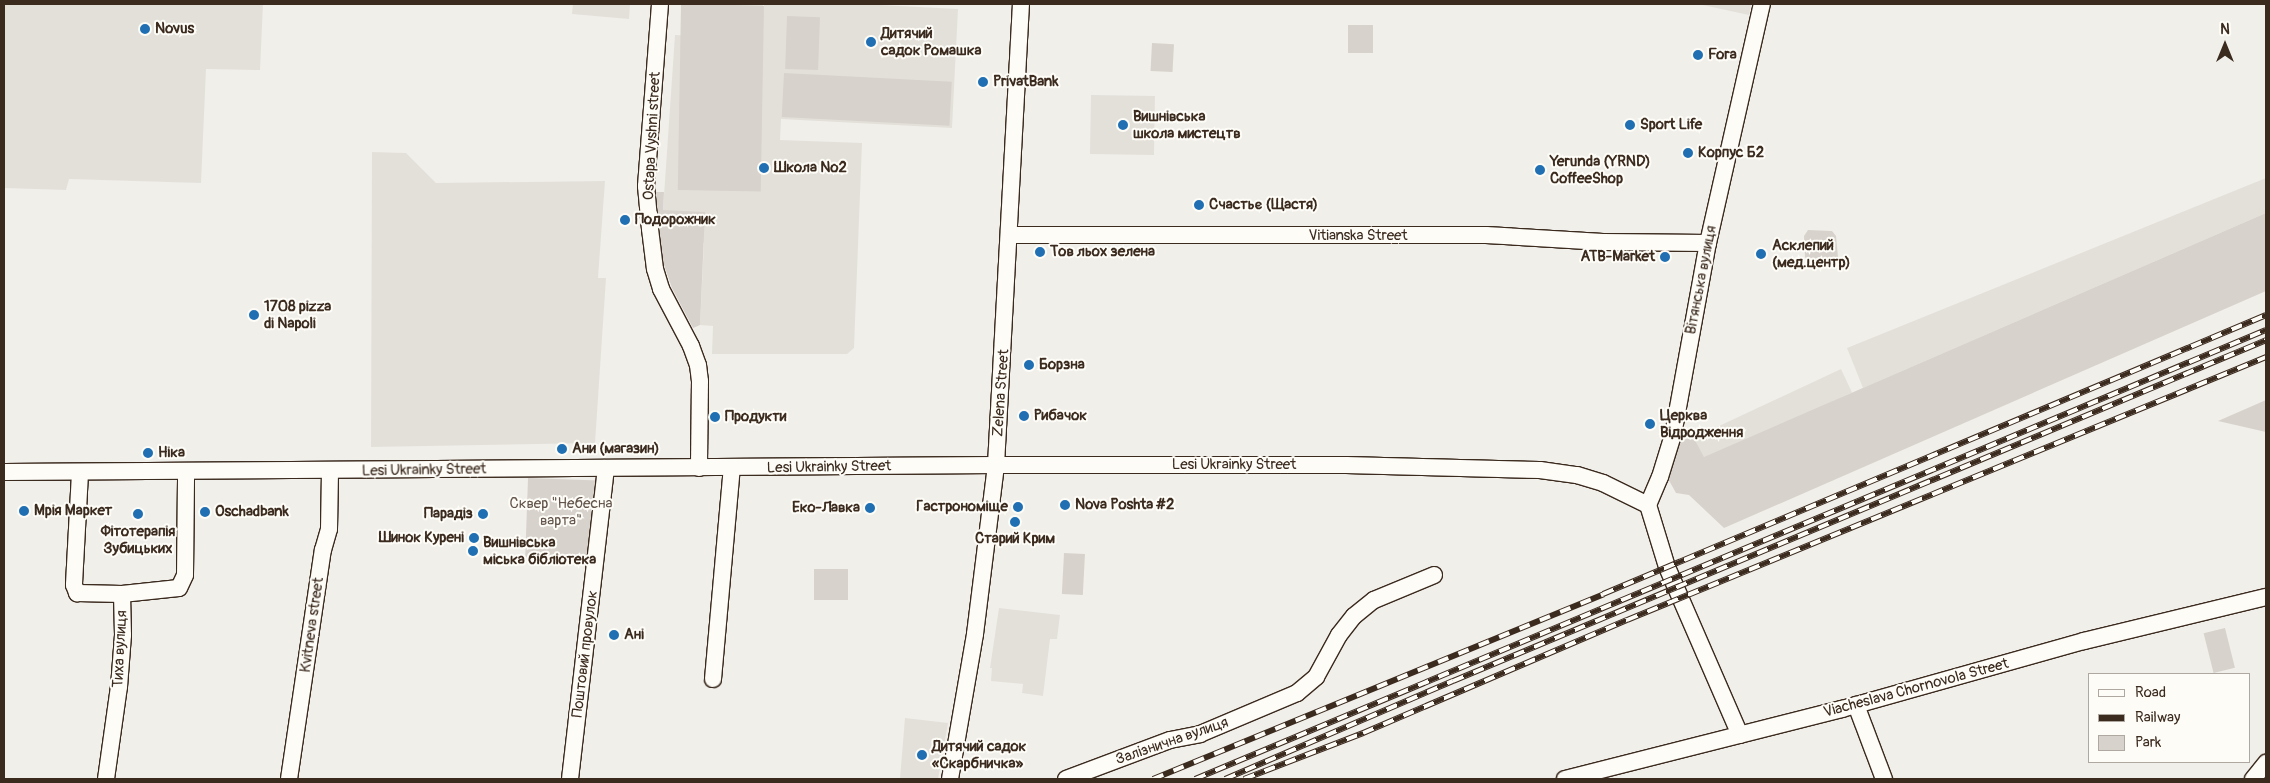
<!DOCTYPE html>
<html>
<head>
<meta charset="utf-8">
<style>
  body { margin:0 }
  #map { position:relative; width:2270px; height:783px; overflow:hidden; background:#f1efea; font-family:Pangolin,sans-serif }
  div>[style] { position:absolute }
  .built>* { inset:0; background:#e3e0da; transform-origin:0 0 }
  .green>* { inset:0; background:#d7d2cc; transform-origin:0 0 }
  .roads { filter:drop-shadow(1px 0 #3b2a1e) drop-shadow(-1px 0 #3b2a1e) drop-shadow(0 1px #3b2a1e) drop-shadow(0 -1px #3b2a1e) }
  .minor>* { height:16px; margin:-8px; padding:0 8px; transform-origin:8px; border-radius:8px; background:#fdfcf7 }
  .rail>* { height:5.5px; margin-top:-2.75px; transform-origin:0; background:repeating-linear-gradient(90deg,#fdfcf7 0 11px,#3b2a1e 0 22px); box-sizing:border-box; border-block:1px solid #3b2a1e }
  .dots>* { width:14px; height:14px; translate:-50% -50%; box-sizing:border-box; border:2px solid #fdfcf7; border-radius:50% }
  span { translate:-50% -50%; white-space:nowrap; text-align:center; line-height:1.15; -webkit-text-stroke:4px #fdfcf7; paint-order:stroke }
  .poi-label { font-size:15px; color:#3b2a1e; font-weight:700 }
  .left { translate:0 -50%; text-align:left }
  .right { translate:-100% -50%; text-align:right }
  .street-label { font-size:15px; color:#3b2a1e }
  .park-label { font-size:15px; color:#62544a }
  .frame { position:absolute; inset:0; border:5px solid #3b2a1e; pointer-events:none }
  .legend { position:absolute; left:2088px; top:673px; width:162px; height:90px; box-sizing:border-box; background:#fdfcf7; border:1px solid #afa8a0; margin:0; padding:6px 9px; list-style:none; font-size:15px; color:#3b2a1e }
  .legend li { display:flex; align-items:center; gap:10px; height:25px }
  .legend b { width:25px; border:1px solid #afa8a0 }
  .north { position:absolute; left:2200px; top:20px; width:50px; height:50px; -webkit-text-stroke:4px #fdfcf7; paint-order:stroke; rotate:0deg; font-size:14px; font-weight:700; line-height:20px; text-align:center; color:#3b2a1e }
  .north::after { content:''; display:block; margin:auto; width:18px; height:22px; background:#3b2a1e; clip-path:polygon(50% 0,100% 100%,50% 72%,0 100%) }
</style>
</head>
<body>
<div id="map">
  <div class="built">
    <div style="clip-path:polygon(4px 4px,263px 4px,260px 70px,206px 69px,201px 183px,69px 179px,66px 190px,4px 188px)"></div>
    <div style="clip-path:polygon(573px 4px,630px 4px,629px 19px,572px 14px)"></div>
    <div style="clip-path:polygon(764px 4px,860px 4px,958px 9px,952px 128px,781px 119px,780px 140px,862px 143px,854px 348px,847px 354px,712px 354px,713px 326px,700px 325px,704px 243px,663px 210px,675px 35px,761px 39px)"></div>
    <div style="clip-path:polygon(1698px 4px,1751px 4px,1749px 15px)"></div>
    <div style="left:1091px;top:95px;width:64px;height:59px;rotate:1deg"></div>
    <div style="clip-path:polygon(372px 152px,406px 153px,436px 183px,605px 181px,598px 278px,606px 278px,595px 443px,371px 447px)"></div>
    <div style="clip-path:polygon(2266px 178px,2266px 213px,1863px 388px,1847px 348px)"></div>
    <div style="left:1841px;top:369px;width:26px;height:163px;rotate:65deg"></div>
    <div style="clip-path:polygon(999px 608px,1060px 615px,1057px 639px,1050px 639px,1043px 696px,1022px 693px,1023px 684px,991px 681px,992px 668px,990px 668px)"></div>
    <div style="clip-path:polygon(905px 718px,948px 723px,938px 779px,900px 779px)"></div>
  </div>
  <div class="green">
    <div style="left:681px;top:4px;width:83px;height:186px;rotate:1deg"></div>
    <div style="left:787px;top:16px;width:33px;height:53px;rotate:2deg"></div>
    <div style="left:1348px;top:25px;width:25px;height:28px"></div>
    <div style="left:1152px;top:43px;width:22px;height:28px;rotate:3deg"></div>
    <div style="left:784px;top:73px;width:168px;height:44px;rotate:3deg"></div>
    <div style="clip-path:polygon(656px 192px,664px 192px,663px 210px,705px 212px,700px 325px,693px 328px,672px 288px,662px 259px)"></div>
    <div style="clip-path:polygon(2266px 213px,2266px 291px,1724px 528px,1689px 495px,1676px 493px,1666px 475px,1676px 437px,1691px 433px,1704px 457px)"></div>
    <div style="clip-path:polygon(1808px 230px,1832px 231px,1836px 236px,1838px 257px,1833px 263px,1809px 262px,1805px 257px,1804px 236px)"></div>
    <div style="clip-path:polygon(2266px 400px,2266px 432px,2218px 421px)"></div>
    <div style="left:528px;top:478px;width:70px;height:80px;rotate:2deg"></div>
    <div style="left:1064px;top:553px;width:21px;height:41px;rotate:3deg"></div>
    <div style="left:814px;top:569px;width:34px;height:31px"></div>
    <div style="left:2225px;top:628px;width:41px;height:22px;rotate:76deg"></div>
  </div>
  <div class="roads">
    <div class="minor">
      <div style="left:660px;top:4px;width:183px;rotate:94.4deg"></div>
      <div style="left:646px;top:186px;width:43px;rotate:84.7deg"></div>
      <div style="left:650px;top:229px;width:40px;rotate:82.9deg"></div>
      <div style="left:655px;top:269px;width:21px;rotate:73deg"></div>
      <div style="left:661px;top:289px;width:64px;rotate:62.2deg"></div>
      <div style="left:691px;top:346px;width:20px;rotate:70deg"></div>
      <div style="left:698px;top:365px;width:16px;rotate:83deg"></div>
      <div style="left:700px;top:381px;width:87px;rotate:90.7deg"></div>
      <div style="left:1009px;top:235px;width:477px"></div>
      <div style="left:1486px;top:235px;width:117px;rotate:3.4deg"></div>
      <div style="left:1603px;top:242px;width:105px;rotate:0.5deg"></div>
      <div style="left:4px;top:472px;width:992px;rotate:-0.4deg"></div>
      <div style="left:996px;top:465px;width:350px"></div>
      <div style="left:1346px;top:465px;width:194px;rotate:1.5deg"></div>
      <div style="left:1540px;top:470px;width:37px;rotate:8deg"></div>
      <div style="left:1577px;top:475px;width:27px;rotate:17deg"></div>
      <div style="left:1603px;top:483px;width:50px;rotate:26.1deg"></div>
      <div style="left:80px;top:473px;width:112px;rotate:93.1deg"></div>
      <div style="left:74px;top:585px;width:9px;rotate:69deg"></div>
      <div style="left:77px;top:593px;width:45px;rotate:1.3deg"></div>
      <div style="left:122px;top:594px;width:57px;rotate:-6deg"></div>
      <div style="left:179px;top:588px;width:14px;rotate:-65deg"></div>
      <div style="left:185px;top:575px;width:103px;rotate:-89.4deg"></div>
      <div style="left:713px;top:679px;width:212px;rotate:-84.9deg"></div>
      <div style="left:1856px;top:705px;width:79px;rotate:69.3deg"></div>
      <div style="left:1740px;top:735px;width:183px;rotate:-113.5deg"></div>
      <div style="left:1667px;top:567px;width:65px;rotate:-107deg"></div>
      <div style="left:1648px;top:505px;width:30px;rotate:-67deg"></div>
      <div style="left:1660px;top:477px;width:44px;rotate:-72.8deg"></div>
      <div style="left:1673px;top:435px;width:195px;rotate:-79.7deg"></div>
      <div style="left:1708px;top:243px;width:245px;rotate:-77.3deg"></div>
      <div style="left:106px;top:779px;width:93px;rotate:-82deg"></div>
      <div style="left:119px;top:687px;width:52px;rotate:-85.6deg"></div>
      <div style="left:123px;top:635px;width:41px;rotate:-91.4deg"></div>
      <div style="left:289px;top:779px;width:232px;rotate:-81.6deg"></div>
      <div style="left:323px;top:550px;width:22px;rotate:-74deg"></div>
      <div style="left:329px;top:529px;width:58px;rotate:-89deg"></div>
      <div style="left:570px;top:779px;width:313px;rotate:-83.4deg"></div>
      <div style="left:950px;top:779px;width:147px;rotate:-80.2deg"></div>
      <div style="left:975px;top:634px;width:170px;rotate:-82.9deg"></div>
      <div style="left:996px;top:465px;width:462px;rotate:-86.9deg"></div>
      <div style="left:1066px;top:779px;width:111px;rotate:-20.6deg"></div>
      <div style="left:1170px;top:740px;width:31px;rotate:-11deg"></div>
      <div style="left:1200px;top:734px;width:105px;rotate:-22.9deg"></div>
      <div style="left:1297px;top:693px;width:25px;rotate:-40deg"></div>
      <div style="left:1316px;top:677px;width:48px;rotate:-61.3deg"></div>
      <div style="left:1339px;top:635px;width:24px;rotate:-52deg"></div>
      <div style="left:1354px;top:616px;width:26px;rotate:-39deg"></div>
      <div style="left:1374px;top:600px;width:65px;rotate:-22.6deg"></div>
      <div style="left:1565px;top:779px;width:286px;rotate:-14.2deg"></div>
      <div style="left:1842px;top:709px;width:251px;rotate:-15.7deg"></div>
      <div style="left:2084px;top:641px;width:187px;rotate:-13.6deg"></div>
      <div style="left:2253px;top:779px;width:21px;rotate:-51deg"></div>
    </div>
  </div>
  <div class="rail">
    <div style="left:1153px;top:779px;width:487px;rotate:-22.3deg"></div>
    <div style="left:1603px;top:594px;width:719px;rotate:-22.82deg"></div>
    <div style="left:1195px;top:779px;width:1161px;rotate:-22.75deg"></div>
    <div style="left:1225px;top:779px;width:248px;rotate:-23.3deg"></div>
    <div style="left:1453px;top:681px;width:882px;rotate:-22.75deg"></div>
    <div style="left:1244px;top:779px;width:128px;rotate:-21.1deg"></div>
    <div style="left:1363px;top:733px;width:287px;rotate:-23.2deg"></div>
    <div style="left:1627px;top:620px;width:691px;rotate:-22.37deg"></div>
  </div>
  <div class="dots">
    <div style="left:145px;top:29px;background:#1f6fb2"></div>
    <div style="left:871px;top:42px;background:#1f6fb2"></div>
    <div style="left:1698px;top:55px;background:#1f6fb2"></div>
    <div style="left:983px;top:82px;background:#1f6fb2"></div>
    <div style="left:1123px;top:125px;background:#1f6fb2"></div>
    <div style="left:1630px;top:125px;background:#1f6fb2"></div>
    <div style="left:1688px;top:153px;background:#1f6fb2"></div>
    <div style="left:764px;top:168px;background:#1f6fb2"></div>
    <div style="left:1540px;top:170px;background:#1f6fb2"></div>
    <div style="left:1199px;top:205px;background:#1f6fb2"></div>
    <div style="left:625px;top:220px;background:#1f6fb2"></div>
    <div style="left:1040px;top:252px;background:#1f6fb2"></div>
    <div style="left:1761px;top:254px;background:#1f6fb2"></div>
    <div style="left:1665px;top:257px;background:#1f6fb2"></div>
    <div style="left:254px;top:315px;background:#1f6fb2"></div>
    <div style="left:1029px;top:365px;background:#1f6fb2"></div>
    <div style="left:1024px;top:416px;background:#1f6fb2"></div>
    <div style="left:715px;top:417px;background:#1f6fb2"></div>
    <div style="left:1650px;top:424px;background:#1f6fb2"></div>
    <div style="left:562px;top:449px;background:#1f6fb2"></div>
    <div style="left:148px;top:453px;background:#1f6fb2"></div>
    <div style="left:1065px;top:505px;background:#1f6fb2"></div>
    <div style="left:1018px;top:507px;background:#1f6fb2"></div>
    <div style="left:870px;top:508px;background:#1f6fb2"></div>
    <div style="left:24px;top:511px;background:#1f6fb2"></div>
    <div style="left:205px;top:512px;background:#1f6fb2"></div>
    <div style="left:138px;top:514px;background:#1f6fb2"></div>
    <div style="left:483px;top:514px;background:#1f6fb2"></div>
    <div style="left:1015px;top:522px;background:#1f6fb2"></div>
    <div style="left:474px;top:538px;background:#1f6fb2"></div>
    <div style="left:473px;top:551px;background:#1f6fb2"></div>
    <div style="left:614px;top:635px;background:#1f6fb2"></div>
    <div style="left:922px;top:755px;background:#1f6fb2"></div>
  </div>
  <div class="poi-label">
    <span class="left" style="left:155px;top:29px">Novus</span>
    <span class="left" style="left:881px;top:42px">Дитячий<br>садок Ромашка</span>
    <span class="left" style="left:1708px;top:55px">Fora</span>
    <span class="left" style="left:993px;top:82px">PrivatBank</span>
    <span class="left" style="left:1133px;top:125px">Вишнівська<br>школа мистецтв</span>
    <span class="left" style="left:1640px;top:125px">Sport Life</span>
    <span class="left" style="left:1698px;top:153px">Корпус Б2</span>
    <span class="left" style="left:1550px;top:170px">Yerunda (YRND)<br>CoffeeShop</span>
    <span class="left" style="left:774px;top:168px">Школа №2</span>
    <span class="left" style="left:1209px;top:205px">Счастьє (Щастя)</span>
    <span class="left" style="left:635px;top:220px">Подорожник</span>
    <span class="left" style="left:1772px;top:254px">Асклепий<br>(мед.центр)</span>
    <span class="left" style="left:1050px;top:252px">Тов льох зелена</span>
    <span class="right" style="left:1655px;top:257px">ATB-Market</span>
    <span class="left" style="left:264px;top:315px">1708 pizza<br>di Napoli</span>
    <span class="left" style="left:1039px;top:365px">Борзна</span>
    <span class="left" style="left:1660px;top:424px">Церква<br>Відродження</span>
    <span class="left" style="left:1034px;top:416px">Рибачок</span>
    <span class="left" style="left:725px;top:417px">Продукти</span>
    <span class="left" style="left:572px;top:449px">Ани (магазин)</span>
    <span class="left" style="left:158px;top:453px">Ніка</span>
    <span class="left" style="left:1075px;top:505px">Nova Poshta #2</span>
    <span class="right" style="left:1008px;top:507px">Гастрономіще</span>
    <span class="right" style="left:860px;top:508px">Еко-Лавка</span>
    <span class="left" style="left:34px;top:511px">Мрія Маркет</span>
    <span class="left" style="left:215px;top:512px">Oschadbank</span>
    <span class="right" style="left:473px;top:514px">Парадіз</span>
    <span style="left:138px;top:540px">Фітотерапія<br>Зубицьких</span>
    <span class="right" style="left:464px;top:538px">Шинок Курені</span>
    <span style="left:1015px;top:539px">Старий Крим</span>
    <span class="left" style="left:483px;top:551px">Вишнівська<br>міська бібліотека</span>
    <span class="left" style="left:624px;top:635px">Ані</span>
    <span class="left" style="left:932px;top:755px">Дитячий садок<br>«Скарбничка»</span>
  </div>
  <div class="street-label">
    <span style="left:652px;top:136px;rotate:-87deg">Ostapa Vyshni street</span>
    <span style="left:1358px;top:236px">Vitianska Street</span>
    <span style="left:1701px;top:280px;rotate:-79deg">Вітянська вулиця</span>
    <span style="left:1001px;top:393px;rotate:-86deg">Zelena Street</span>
    <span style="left:1234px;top:465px">Lesi Ukrainky Street</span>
    <span style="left:829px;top:467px;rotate:-1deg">Lesi Ukrainky Street</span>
    <span style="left:424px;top:470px;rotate:-1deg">Lesi Ukrainky Street</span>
    <span style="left:312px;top:625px;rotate:-82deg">Kvitneva street</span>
    <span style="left:120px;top:649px;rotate:-87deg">Тиха вулиця</span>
    <span style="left:585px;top:654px;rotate:-83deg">Поштовий провулок</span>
    <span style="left:1916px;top:688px;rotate:-15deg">Viacheslava Chornovola Street</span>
    <span style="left:1172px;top:741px;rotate:-19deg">Залізнична вулиця</span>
  </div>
  <div class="park-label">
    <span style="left:561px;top:512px">Сквер "Небесна<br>варта"</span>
  </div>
  <div class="frame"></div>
  <ul class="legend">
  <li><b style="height:6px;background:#fdfcf7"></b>Road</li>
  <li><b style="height:6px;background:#3b2a1e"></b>Railway</li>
  <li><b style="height:14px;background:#d7d2cc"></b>Park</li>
  </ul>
  <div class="north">N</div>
</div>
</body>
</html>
